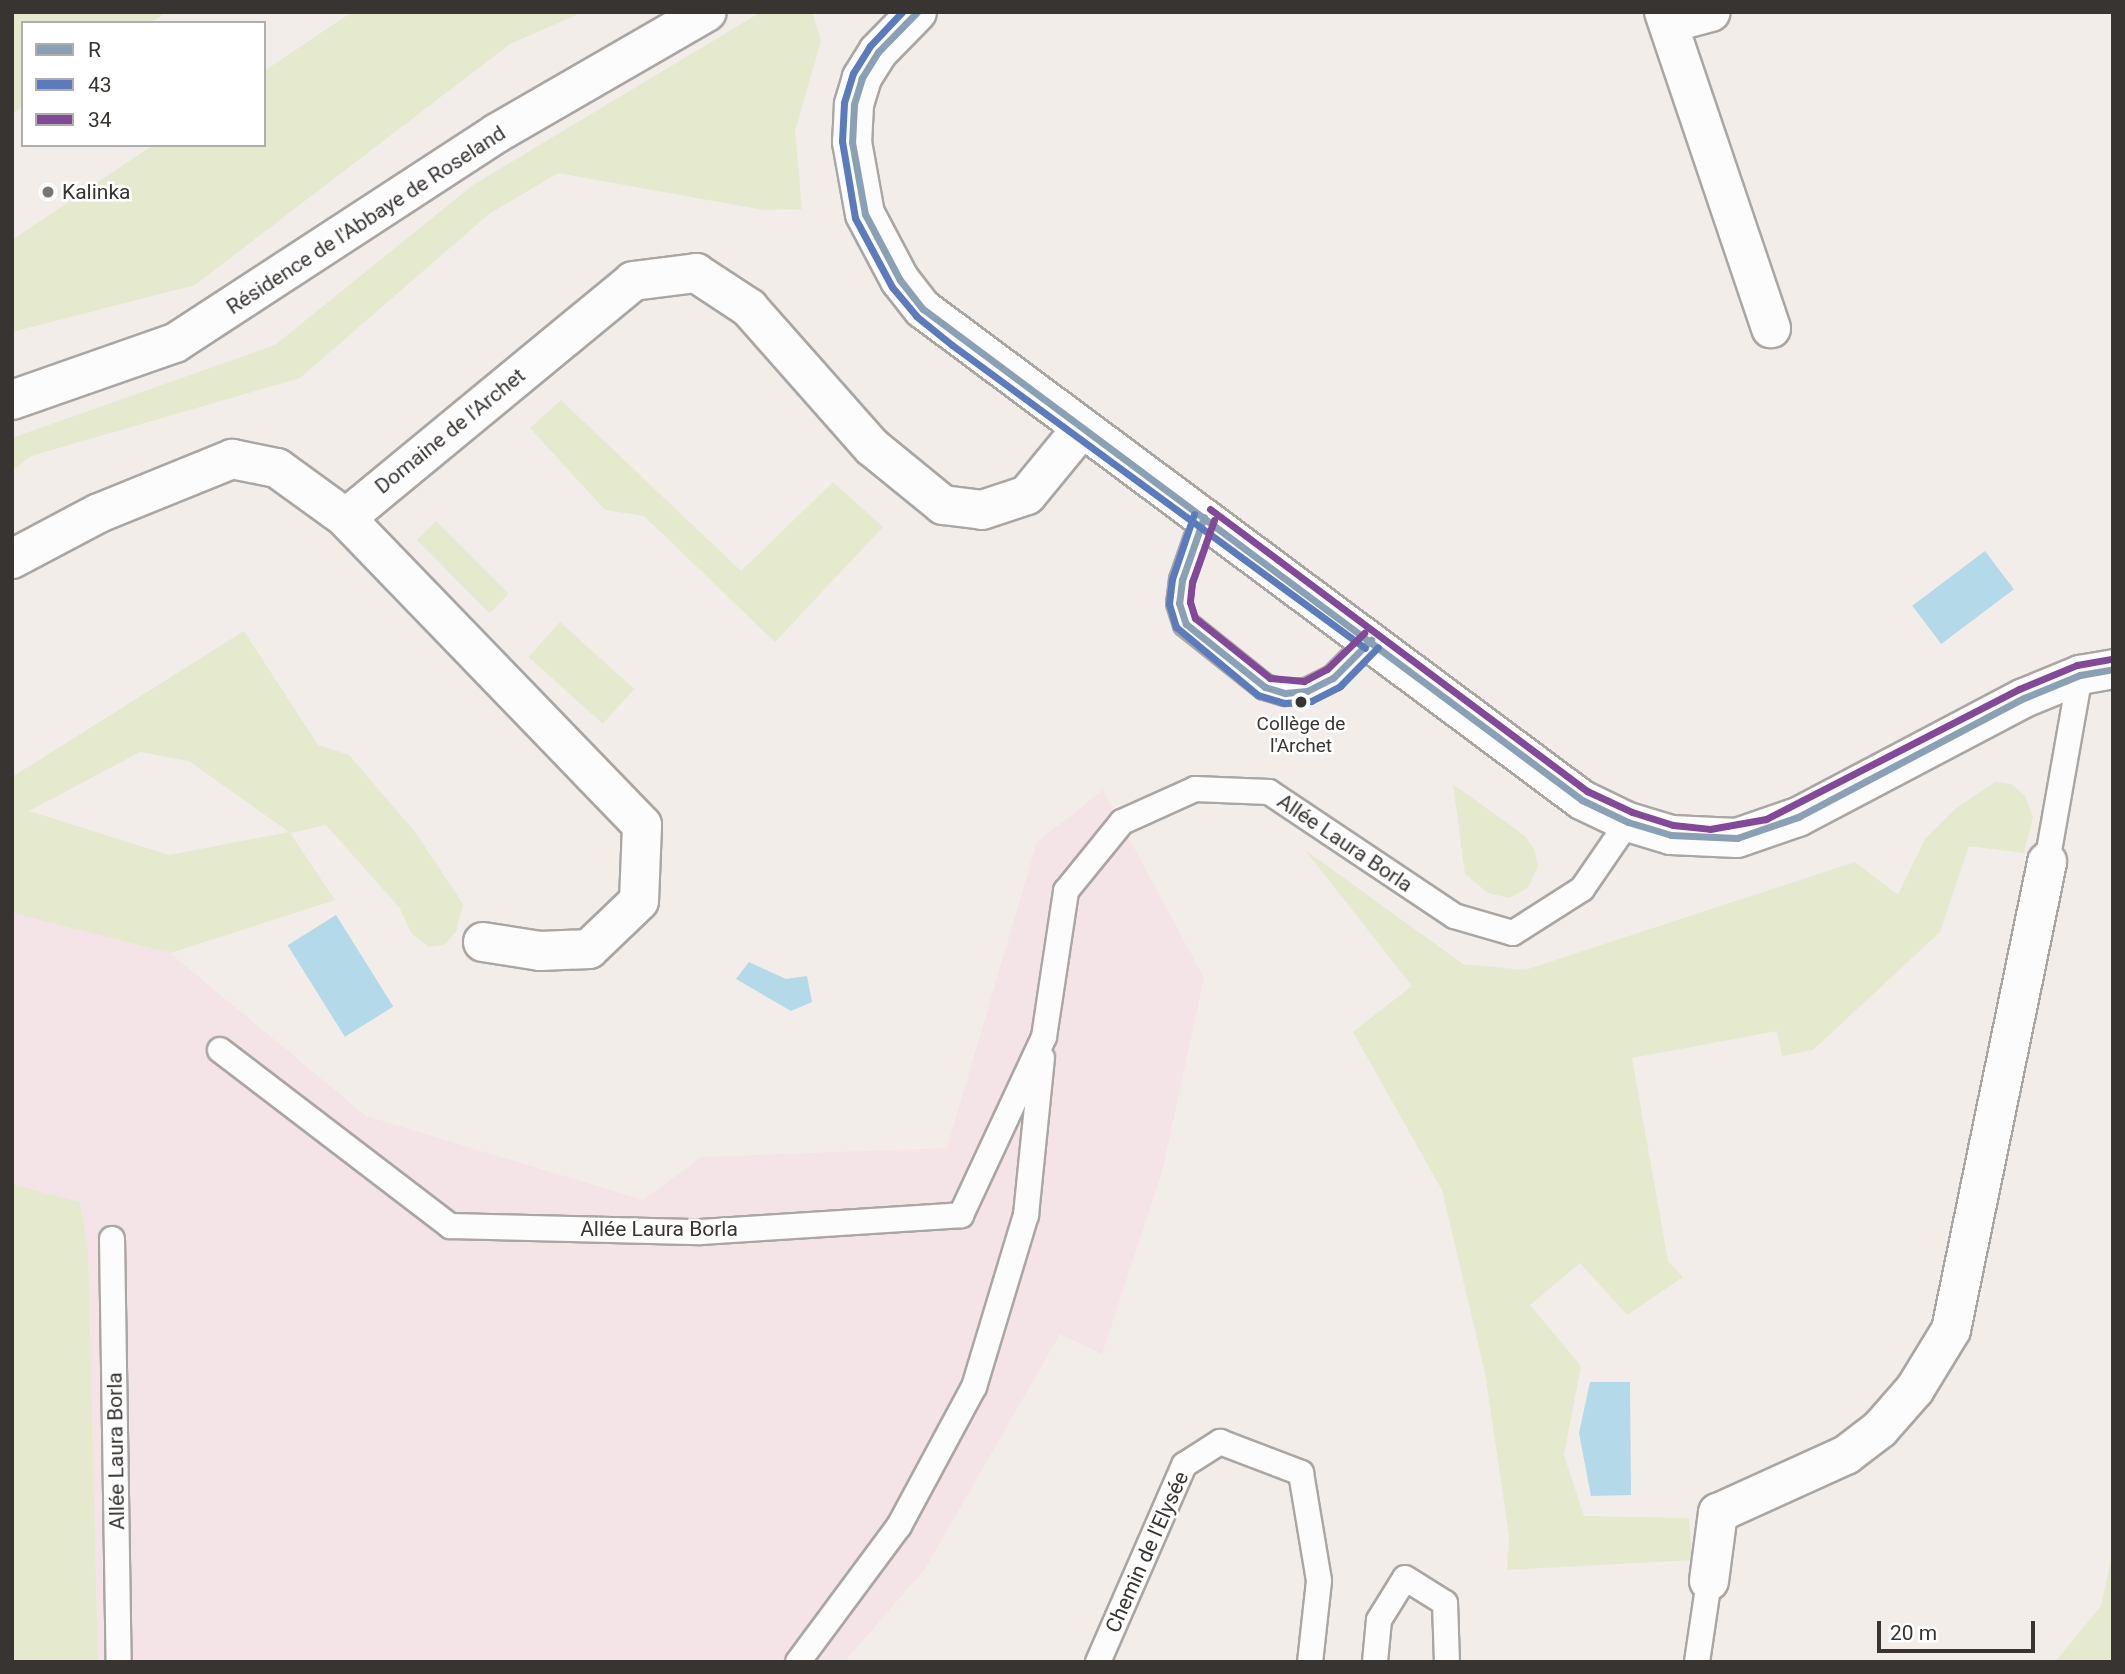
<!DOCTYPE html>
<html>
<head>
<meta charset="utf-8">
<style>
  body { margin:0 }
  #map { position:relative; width:2125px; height:1674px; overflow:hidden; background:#f2ede9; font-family:Roboto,sans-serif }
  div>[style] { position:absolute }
  .education>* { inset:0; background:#f4e4e7 }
  .green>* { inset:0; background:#e5e9ce; transform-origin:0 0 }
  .water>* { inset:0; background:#b4d9e8; transform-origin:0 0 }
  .roads { filter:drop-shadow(2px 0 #aaa6a3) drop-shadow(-2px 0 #aaa6a3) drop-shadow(0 2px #aaa6a3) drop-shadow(0 -2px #aaa6a3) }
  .service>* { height:24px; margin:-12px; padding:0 12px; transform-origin:12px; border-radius:12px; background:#fdfcfc }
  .minor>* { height:38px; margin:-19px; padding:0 19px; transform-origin:19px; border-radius:19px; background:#fdfcfc }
  .tertiary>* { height:38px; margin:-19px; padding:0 19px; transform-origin:19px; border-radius:19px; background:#fdfcfc }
  .bus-1>* { height:7px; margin:-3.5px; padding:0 3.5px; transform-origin:3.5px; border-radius:3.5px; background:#8aa0b5 }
  .bus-2>* { height:7px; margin:-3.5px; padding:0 3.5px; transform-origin:3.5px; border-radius:3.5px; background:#5b7bbc }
  .bus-3>* { height:7px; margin:-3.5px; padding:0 3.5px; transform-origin:3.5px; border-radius:3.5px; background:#814997 }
  .dots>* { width:19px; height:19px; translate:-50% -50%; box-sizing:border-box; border:4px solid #fff; border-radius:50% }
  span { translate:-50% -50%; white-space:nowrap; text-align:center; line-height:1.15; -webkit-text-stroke:5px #fff; paint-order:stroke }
  .bus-label { font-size:19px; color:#383432 }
  .poi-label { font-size:21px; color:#383432 }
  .left { translate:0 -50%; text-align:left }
  .street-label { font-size:21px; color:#383432 }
  .frame { position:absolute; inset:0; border:14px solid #383432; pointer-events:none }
  .legend { position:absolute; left:21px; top:21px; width:245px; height:126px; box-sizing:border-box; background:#fff; border:2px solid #afaead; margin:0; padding:9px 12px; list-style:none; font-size:21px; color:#383432 }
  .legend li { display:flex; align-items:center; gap:14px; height:35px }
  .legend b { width:35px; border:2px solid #afaead }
  .scale { position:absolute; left:1877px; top:1621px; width:158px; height:32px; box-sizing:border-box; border:4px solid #383432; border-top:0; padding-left:9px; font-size:21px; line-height:24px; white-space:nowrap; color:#383432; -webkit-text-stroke:5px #fff; paint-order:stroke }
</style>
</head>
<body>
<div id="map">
  <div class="education">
    <div style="clip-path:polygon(1103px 790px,1204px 978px,1162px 1172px,1102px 1354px,1060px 1334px,925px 1569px,844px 1662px,98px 1662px,88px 1248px,79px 1202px,12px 1184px,12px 913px,170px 953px,366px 1116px,643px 1200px,701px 1157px,947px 1148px,1037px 842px)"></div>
  </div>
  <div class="green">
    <div style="clip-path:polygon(12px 12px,167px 12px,151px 23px,23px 23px,23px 107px,12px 114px)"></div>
    <div style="clip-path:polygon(352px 12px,583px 12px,510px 44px,195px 285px,12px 332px,12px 240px,153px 145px,264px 145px,264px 71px)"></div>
    <div style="clip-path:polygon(761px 12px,812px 12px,821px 41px,795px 131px,802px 209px,764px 210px,558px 173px,489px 214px,300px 378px,31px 456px,12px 471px,12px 438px,275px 345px,473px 185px)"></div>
    <div style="clip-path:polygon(561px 400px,741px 571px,833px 482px,883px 527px,775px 642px,644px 516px,605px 510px,530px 428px)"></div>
    <div style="left:436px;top:521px;width:103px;height:27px;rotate:45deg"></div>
    <div style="left:560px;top:622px;width:100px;height:47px;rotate:42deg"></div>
    <div style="clip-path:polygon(evenodd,244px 631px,318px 745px,349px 755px,415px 832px,463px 904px,456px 932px,444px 945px,429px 947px,412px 934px,399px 907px,326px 825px,290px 833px,335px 900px,170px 953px,12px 913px,12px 777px,244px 631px,140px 752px,189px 761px,289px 832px,169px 855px,29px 811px,140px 752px)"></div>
    <div style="clip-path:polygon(1995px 782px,2011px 784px,2025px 796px,2033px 817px,2024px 853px,1969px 846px,1940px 932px,1813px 1050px,1782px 1056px,1777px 1031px,1632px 1058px,1668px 1261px,1683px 1277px,1627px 1315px,1580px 1263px,1530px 1305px,1581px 1366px,1564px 1455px,1584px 1516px,1689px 1518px,1692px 1560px,1507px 1570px,1509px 1535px,1485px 1373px,1442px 1190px,1353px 1032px,1412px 986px,1305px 850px,1463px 964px,1525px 970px,1855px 862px,1898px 895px,1925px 839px,1955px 809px)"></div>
    <div style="clip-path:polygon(1453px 784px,1525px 836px,1534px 849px,1538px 866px,1528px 888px,1509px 898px,1488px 893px,1465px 874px)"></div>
    <div style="clip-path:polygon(12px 1184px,80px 1202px,88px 1248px,98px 1662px,12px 1662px)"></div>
    <div style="clip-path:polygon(2113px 1550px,2113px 1662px,2055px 1662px,2101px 1606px)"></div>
  </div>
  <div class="water">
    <div style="left:1985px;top:551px;width:48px;height:91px;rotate:53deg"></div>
    <div style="left:336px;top:915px;width:108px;height:57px;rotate:58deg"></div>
    <div style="clip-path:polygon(749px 962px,786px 979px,807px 976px,812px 1002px,791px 1011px,736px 979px)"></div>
    <div style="clip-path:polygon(1590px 1382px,1630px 1382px,1631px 1495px,1591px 1496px,1579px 1433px)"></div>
  </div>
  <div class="roads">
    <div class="service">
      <div style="left:1204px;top:517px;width:67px;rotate:109.2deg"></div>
      <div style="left:1182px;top:580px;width:23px;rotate:97deg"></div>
      <div style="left:1179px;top:603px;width:22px;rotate:72deg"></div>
      <div style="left:1186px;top:624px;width:101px;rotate:38.6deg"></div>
      <div style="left:1265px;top:687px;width:21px;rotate:17deg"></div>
      <div style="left:1285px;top:693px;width:22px;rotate:-5deg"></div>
      <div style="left:1307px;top:691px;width:29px;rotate:-27deg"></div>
      <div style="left:1333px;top:678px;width:54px;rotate:-45deg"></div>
      <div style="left:2047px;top:862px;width:190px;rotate:-80deg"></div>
      <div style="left:220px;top:1050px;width:290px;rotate:37.4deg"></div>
      <div style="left:450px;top:1226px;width:251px;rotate:1.4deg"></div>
      <div style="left:701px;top:1232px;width:261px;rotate:-3.7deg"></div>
      <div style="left:961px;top:1215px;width:196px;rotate:-65deg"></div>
      <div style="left:1044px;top:1037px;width:148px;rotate:-81.4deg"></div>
      <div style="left:1066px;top:891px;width:89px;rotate:-50.9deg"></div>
      <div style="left:1122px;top:822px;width:80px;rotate:-24.3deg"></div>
      <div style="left:1195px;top:789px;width:74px;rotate:2.3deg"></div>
      <div style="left:1269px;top:792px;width:223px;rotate:33.8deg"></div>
      <div style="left:1454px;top:916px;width:61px;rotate:16.1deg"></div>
      <div style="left:1513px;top:933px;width:82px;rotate:-32.5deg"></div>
      <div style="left:1582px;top:889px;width:81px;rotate:-55.5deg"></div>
      <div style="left:112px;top:1239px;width:423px;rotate:89.1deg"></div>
      <div style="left:798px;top:1662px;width:169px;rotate:-53.4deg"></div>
      <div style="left:899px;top:1526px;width:158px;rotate:-61.7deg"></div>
      <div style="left:974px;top:1387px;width:180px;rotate:-73.2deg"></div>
      <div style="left:1026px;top:1215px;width:158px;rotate:-84.2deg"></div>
      <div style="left:1098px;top:1662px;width:215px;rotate:-66.4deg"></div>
      <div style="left:1184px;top:1465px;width:43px;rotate:-32.6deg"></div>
      <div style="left:1220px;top:1442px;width:87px;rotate:20.9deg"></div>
      <div style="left:1301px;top:1473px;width:109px;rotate:80.5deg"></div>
      <div style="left:1319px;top:1581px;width:81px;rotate:96.3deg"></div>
      <div style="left:1375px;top:1662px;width:42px;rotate:-84.6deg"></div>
      <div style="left:1379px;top:1620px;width:49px;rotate:-58.2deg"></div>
      <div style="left:1405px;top:1578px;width:47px;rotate:32deg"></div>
      <div style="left:1445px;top:1603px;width:59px;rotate:88.1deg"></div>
      <div style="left:1697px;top:1662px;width:82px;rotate:-81.6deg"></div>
    </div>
    <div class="minor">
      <div style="left:1664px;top:12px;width:334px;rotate:71.3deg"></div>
      <div style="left:1669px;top:23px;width:43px;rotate:-14.7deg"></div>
      <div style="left:12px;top:400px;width:173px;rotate:-19.3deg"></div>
      <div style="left:175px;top:343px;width:384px;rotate:-33.1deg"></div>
      <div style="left:497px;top:133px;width:242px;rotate:-30deg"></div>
      <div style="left:12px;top:559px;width:98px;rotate:-27.9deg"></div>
      <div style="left:99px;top:513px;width:144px;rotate:-22.1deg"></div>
      <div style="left:232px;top:459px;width:46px;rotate:11.3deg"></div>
      <div style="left:277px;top:468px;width:85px;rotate:35.9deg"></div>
      <div style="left:483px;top:942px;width:58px;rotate:9deg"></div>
      <div style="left:540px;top:951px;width:49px;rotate:-2.3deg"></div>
      <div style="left:589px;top:949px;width:69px;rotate:-43.8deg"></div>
      <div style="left:639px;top:901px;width:76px;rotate:-87.7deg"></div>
      <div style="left:642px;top:825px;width:426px;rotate:-134deg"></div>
      <div style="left:346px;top:518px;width:372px;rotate:-39.5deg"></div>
      <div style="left:633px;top:281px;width:64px;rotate:-7.2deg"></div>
      <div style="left:696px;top:273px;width:64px;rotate:33.4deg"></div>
      <div style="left:749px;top:308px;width:186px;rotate:48.5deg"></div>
      <div style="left:872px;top:447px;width:92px;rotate:39.2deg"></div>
      <div style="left:943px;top:505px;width:39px;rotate:7deg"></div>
      <div style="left:982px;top:510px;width:47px;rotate:-18.4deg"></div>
      <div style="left:1027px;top:495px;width:87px;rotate:-50.6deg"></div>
      <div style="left:1709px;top:1581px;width:69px;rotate:-82.5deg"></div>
      <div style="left:1718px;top:1513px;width:141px;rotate:-24.4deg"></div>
      <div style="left:1846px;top:1455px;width:43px;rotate:-37.4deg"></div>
      <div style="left:1880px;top:1429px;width:53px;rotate:-48.8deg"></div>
      <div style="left:1915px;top:1389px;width:69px;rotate:-58.6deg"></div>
      <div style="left:1951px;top:1330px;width:478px;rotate:-78.4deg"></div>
    </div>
    <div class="tertiary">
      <div style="left:917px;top:12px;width:56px;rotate:134.3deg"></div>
      <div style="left:878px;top:52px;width:31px;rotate:122deg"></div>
      <div style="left:862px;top:78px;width:28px;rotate:107deg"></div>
      <div style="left:854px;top:105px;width:37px;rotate:93deg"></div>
      <div style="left:852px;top:142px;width:73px;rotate:79.8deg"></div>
      <div style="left:865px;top:214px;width:75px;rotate:62.1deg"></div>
      <div style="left:900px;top:280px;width:37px;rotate:52deg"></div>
      <div style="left:923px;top:309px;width:822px;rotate:36.69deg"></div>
      <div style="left:1582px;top:800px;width:51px;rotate:25.6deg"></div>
      <div style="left:1628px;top:822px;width:45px;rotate:16.8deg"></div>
      <div style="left:1671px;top:835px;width:66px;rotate:2.6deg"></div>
      <div style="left:1737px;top:838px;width:65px;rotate:-19deg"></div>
      <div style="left:1798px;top:817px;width:255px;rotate:-27.8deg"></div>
      <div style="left:2024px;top:698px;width:61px;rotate:-22.3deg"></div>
      <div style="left:2080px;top:675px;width:34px;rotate:-10deg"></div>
    </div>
  </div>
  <div class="bus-1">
    <div style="left:917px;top:12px;width:56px;rotate:134.3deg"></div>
    <div style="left:878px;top:52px;width:31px;rotate:122deg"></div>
    <div style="left:862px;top:78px;width:28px;rotate:107deg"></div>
    <div style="left:854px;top:105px;width:37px;rotate:93deg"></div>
    <div style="left:852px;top:142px;width:73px;rotate:79.8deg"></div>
    <div style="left:865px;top:214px;width:75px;rotate:62.1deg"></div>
    <div style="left:900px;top:280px;width:37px;rotate:52deg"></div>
    <div style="left:923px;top:309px;width:822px;rotate:36.69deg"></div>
    <div style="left:1582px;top:800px;width:51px;rotate:25.6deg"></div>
    <div style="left:1628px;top:822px;width:45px;rotate:16.8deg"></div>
    <div style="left:1671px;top:835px;width:66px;rotate:2.6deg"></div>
    <div style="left:1737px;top:838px;width:65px;rotate:-19deg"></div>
    <div style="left:1798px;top:817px;width:255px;rotate:-27.8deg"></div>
    <div style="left:2024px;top:698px;width:61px;rotate:-22.3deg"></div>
    <div style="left:2080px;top:675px;width:34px;rotate:-10deg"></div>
    <div style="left:1204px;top:517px;width:67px;rotate:109.2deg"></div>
    <div style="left:1182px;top:580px;width:23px;rotate:97deg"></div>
    <div style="left:1179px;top:603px;width:22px;rotate:72deg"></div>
    <div style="left:1186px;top:624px;width:101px;rotate:38.6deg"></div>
    <div style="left:1265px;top:687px;width:21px;rotate:17deg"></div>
    <div style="left:1285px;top:693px;width:22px;rotate:-5deg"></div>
    <div style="left:1307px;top:691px;width:29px;rotate:-27deg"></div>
    <div style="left:1333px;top:678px;width:54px;rotate:-45deg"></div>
  </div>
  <div class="bus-2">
    <div style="left:902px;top:12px;width:47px;rotate:133.3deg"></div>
    <div style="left:870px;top:46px;width:32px;rotate:122deg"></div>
    <div style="left:853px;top:73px;width:31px;rotate:107deg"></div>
    <div style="left:844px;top:103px;width:38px;rotate:93deg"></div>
    <div style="left:842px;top:141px;width:78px;rotate:80.4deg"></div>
    <div style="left:855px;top:218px;width:78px;rotate:61.8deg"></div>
    <div style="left:892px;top:287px;width:38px;rotate:50deg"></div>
    <div style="left:916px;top:316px;width:46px;rotate:38.9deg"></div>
    <div style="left:952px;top:345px;width:512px;rotate:36.27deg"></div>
    <div style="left:1194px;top:514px;width:69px;rotate:108.7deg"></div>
    <div style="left:1172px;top:579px;width:25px;rotate:97deg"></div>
    <div style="left:1169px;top:604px;width:24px;rotate:73deg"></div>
    <div style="left:1176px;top:627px;width:107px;rotate:39.7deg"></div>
    <div style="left:1258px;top:695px;width:27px;rotate:17deg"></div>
    <div style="left:1284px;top:703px;width:27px;rotate:-4deg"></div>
    <div style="left:1311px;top:701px;width:33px;rotate:-27deg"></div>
    <div style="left:1340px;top:686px;width:54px;rotate:-45.7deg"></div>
  </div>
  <div class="bus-3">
    <div style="left:1210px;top:509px;width:471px;rotate:36.8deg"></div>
    <div style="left:1587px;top:791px;width:50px;rotate:25deg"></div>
    <div style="left:1632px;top:812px;width:43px;rotate:17.6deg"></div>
    <div style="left:1673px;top:825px;width:37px;rotate:6deg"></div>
    <div style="left:1710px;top:829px;width:57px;rotate:-10.1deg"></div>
    <div style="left:1766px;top:819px;width:284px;rotate:-27.2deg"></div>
    <div style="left:2019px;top:689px;width:63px;rotate:-22.5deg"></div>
    <div style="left:2077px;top:665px;width:35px;rotate:-10deg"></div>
    <div style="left:1214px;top:520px;width:66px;rotate:109.5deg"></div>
    <div style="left:1192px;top:582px;width:20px;rotate:96deg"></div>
    <div style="left:1190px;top:602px;width:17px;rotate:73deg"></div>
    <div style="left:1195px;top:618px;width:96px;rotate:38.7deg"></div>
    <div style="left:1270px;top:678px;width:34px;rotate:5deg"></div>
    <div style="left:1304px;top:681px;width:26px;rotate:-28deg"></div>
    <div style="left:1327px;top:669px;width:52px;rotate:-44.2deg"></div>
  </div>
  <div class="dots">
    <div style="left:48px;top:192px;background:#797572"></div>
    <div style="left:1301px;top:702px;background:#383432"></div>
  </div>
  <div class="bus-label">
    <span style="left:1301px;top:735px">Collège de<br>l'Archet</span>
  </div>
  <div class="poi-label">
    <span class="left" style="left:62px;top:192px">Kalinka</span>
  </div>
  <div class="street-label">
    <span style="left:366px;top:220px;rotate:-33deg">Résidence de l'Abbaye de Roseland</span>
    <span style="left:450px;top:431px;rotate:-39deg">Domaine de l'Archet</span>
    <span style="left:1345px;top:843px;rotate:34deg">Allée Laura Borla</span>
    <span style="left:659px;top:1229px">Allée Laura Borla</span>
    <span style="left:116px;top:1451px;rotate:-91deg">Allée Laura Borla</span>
    <span style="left:1147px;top:1552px;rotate:-66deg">Chemin de l'Elysée</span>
  </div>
  <div class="frame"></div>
  <ul class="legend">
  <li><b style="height:9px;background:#8aa0b5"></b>R</li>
  <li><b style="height:9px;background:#5b7bbc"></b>43</li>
  <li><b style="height:9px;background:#814997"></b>34</li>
  </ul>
  <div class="scale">20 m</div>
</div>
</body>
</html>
